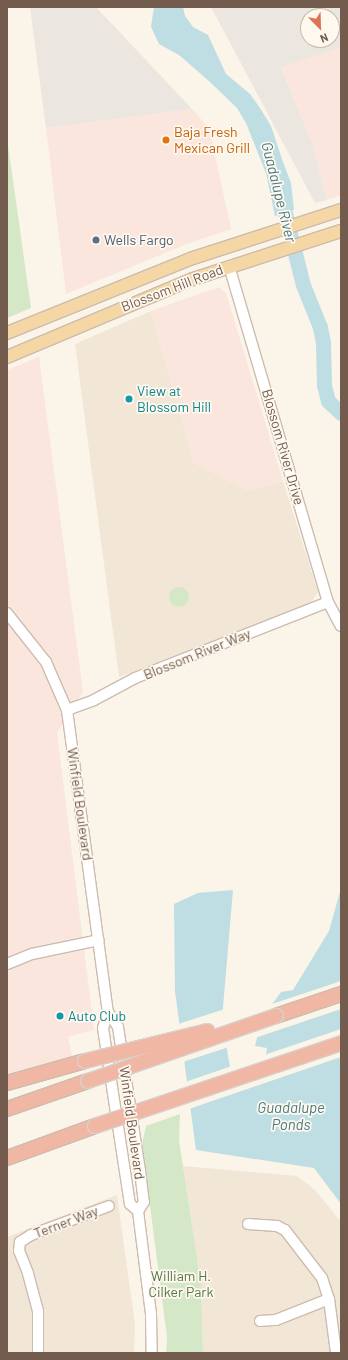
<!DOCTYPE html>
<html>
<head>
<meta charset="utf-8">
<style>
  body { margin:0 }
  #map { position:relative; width:348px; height:1360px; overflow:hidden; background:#fbf4e8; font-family:Barlow,sans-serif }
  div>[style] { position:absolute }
  .residential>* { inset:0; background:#f2e6d7 }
  .commercial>* { inset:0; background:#fae6dd }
  .industrial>* { inset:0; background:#ece6e1 }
  .green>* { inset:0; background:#d4e8c7 }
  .round { border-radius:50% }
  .water>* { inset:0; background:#bedee3 }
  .pier>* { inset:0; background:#fbf4e8 }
  .river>* { height:15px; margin:-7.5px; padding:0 7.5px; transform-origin:7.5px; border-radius:7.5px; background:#bedee3 }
  .roads { filter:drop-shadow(1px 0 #ccbcaf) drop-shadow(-1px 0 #ccbcaf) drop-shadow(0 1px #ccbcaf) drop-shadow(0 -1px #ccbcaf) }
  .minor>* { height:10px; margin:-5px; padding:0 5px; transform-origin:5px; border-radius:5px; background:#fff }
  .major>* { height:12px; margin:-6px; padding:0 6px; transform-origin:6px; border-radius:6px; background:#f5d7a5 }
  .highway>* { height:14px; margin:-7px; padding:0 7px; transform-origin:7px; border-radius:7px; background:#f0b8a4 }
  .bridges { filter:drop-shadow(1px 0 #d8d1cd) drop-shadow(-1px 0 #d8d1cd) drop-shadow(0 1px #d8d1cd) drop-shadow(0 -1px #d8d1cd) }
  .highway-bridge>* { height:14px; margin:-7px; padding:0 7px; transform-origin:7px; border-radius:7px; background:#f0b8a4 }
  .dots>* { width:11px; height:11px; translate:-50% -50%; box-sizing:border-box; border:2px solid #fef8ee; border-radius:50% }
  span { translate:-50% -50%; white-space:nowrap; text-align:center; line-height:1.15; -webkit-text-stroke:3.5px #fef8ee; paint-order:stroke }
  .food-label { font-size:14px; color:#c56008 }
  .left { translate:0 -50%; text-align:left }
  .service-label { font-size:14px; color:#4e5e75 }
  .street-label { font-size:14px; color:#735b4e }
  .culture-label { font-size:14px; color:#0d838f }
  .park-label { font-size:14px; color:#547846 }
  .water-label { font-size:15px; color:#497a85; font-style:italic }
  .frame { position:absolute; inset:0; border:8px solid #735b4e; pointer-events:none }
  .north { position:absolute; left:300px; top:8px; width:40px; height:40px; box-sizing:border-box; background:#fef8ee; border:1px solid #c6b9ae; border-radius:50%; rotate:157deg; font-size:11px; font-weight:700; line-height:16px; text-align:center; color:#735b4e }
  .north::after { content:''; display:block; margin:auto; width:14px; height:18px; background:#dc7556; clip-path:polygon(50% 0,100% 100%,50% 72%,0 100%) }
</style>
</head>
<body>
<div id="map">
  <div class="residential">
    <div style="clip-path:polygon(151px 311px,194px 463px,247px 490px,283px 481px,318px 592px,311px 603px,119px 677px,75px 344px)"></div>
    <div style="clip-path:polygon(183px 1166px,297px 1176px,315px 1190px,341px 1222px,341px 1353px,203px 1353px,201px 1284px)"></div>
    <div style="clip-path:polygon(117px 1195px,135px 1325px,134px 1353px,7px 1353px,7px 1237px)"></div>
  </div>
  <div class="commercial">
    <div style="clip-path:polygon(341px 47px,341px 195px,327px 200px,312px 143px,281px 66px)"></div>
    <div style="clip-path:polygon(192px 109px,209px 128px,231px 229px,189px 243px,66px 294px,46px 128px)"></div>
    <div style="clip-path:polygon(219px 287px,226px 293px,283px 481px,247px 490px,194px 463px,151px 311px)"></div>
    <div style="clip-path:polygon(39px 357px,83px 692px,57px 733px,94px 1030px,68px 1037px,72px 1056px,22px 1082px,7px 1085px,7px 370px)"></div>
  </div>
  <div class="industrial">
    <div style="clip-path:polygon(30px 7px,96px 7px,192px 109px,46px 128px)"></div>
    <div style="clip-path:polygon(evenodd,211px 7px,341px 7px,341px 47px,281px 67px,312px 143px,327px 200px,315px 203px,211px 7px,308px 16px,332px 16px,332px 40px,308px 40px,308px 16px)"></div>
  </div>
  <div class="green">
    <div style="clip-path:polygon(7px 138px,31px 308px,7px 318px)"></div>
    <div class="round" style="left:169px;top:587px;width:20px;height:20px"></div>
    <div style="clip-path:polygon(180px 1114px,179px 1140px,201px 1284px,203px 1353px,166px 1353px,167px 1337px,142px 1144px,146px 1126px)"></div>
  </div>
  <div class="water">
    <div style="clip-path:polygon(154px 7px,183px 7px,185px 16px,193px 27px,208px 35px,226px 74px,250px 94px,260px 108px,271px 126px,283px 162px,291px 183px,294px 210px,275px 216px,266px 173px,246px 123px,237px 108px,209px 81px,179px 55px,159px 44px,151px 27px)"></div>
    <div style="clip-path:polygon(341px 888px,341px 1204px,314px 1168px,196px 1150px,175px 991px,174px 904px,198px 893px,233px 890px,222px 1019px,232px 1080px,244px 1090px,253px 1084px,265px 1060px,267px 1048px,255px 1046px,262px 1018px,281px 992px,293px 990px,329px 931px)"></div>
  </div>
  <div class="pier">
    <div style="clip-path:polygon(341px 981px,341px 1009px,255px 1038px,260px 1017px,269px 1005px)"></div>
    <div style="clip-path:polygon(225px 1009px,229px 1047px,183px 1062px,178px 1024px)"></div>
    <div style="clip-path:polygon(341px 1029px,341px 1057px,189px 1109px,185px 1082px,232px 1066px,234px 1079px,244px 1088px,252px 1083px,264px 1055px)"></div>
  </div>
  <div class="river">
    <div style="left:280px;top:193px;width:95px;rotate:76deg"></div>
    <div style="left:303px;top:285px;width:45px;rotate:68deg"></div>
    <div style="left:320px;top:327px;width:15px;rotate:79deg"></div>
    <div style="left:323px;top:342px;width:43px;rotate:88.7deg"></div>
    <div style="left:324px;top:385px;width:16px;rotate:76deg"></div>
    <div style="left:328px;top:401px;width:18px;rotate:43deg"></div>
  </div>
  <div class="roads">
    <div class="minor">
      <div style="left:229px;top:266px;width:350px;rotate:73.6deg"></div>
      <div style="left:328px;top:602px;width:27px;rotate:62deg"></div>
      <div style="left:7px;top:613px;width:63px;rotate:51.5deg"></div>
      <div style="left:46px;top:662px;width:52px;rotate:66.4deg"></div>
      <div style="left:67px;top:710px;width:305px;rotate:82.3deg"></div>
      <div style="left:108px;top:1012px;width:17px;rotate:107deg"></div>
      <div style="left:103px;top:1028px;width:178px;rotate:81.3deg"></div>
      <div style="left:130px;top:1204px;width:11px;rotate:41deg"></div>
      <div style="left:67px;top:710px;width:29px;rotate:-20deg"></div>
      <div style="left:94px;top:700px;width:47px;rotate:-28.2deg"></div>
      <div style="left:135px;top:678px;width:207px;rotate:-21.5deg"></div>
      <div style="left:7px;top:964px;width:27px;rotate:-22deg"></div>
      <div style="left:32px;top:954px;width:68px;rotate:-11.8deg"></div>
      <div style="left:108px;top:1012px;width:18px;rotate:56deg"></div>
      <div style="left:118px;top:1027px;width:146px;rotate:81.3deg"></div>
      <div style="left:140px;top:1171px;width:31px;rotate:83deg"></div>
      <div style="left:144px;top:1202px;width:11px;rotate:124deg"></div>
      <div style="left:138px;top:1211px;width:104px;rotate:82.8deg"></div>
      <div style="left:151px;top:1314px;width:39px;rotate:89deg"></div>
      <div style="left:248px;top:1224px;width:29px;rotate:4deg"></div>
      <div style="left:277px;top:1226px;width:9px;rotate:27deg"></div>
      <div style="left:285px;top:1230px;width:61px;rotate:52.4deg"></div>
      <div style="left:322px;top:1278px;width:22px;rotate:72deg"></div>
      <div style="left:329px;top:1299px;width:54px;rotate:82.6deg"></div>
      <div style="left:260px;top:1321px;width:16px;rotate:-4deg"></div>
      <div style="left:276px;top:1320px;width:57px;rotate:-21.6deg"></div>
      <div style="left:38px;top:1353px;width:42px;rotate:-90deg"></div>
      <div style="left:38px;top:1311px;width:39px;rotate:-105deg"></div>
      <div style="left:28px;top:1273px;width:24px;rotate:-112deg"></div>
      <div style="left:19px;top:1251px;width:9px;rotate:-84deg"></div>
      <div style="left:20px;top:1242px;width:13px;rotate:-32deg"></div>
      <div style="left:31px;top:1235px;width:83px;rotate:-20.4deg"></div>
    </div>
    <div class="major">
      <div style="left:7px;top:333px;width:197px;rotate:-22deg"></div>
      <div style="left:190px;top:259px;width:159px;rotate:-18deg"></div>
      <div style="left:7px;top:357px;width:202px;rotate:-22.8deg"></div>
      <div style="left:193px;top:279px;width:156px;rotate:-18deg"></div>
    </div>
    <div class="highway">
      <div style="left:276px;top:1016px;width:69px;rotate:-18.7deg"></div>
      <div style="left:7px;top:1083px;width:81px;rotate:-15.8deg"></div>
      <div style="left:7px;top:1109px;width:86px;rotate:-19.1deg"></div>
      <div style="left:7px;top:1158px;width:94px;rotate:-20deg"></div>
    </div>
  </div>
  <div class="bridges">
    <div class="highway-bridge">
      <div style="left:85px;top:1061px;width:126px;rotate:-13.8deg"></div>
      <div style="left:88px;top:1081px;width:199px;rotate:-19.1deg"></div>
      <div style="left:95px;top:1126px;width:260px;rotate:-18.6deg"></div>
    </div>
  </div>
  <div class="dots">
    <div style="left:166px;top:140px;background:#e8710a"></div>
    <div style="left:96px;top:240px;background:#5c6f8a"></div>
    <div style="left:129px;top:399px;background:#0f9aa8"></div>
    <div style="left:60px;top:1016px;background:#0f9aa8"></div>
  </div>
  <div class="food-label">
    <span class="left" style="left:174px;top:140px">Baja Fresh<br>Mexican Grill</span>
  </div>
  <div class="service-label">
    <span class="left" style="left:104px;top:240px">Wells Fargo</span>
  </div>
  <div class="street-label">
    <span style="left:172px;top:288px;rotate:-21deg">Blossom Hill Road</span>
    <span style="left:283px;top:447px;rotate:74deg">Blossom River Drive</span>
    <span style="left:197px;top:654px;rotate:-22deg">Blossom River Way</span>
    <span style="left:80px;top:804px;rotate:82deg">Winfield Boulevard</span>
    <span style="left:132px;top:1123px;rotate:82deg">Winfield Boulevard</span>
    <span style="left:66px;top:1222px;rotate:-21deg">Terner Way</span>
  </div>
  <div class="culture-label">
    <span class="left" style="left:137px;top:399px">View at<br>Blossom Hill</span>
    <span class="left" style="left:68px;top:1016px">Auto Club</span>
  </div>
  <div class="park-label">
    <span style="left:181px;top:1284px">William H.<br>Cilker Park</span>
  </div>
  <div class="water-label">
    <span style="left:279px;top:192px;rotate:76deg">Guadalupe River</span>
    <span style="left:291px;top:1116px">Guadalupe<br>Ponds</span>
  </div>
  <div class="frame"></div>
  <div class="north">N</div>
</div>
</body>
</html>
